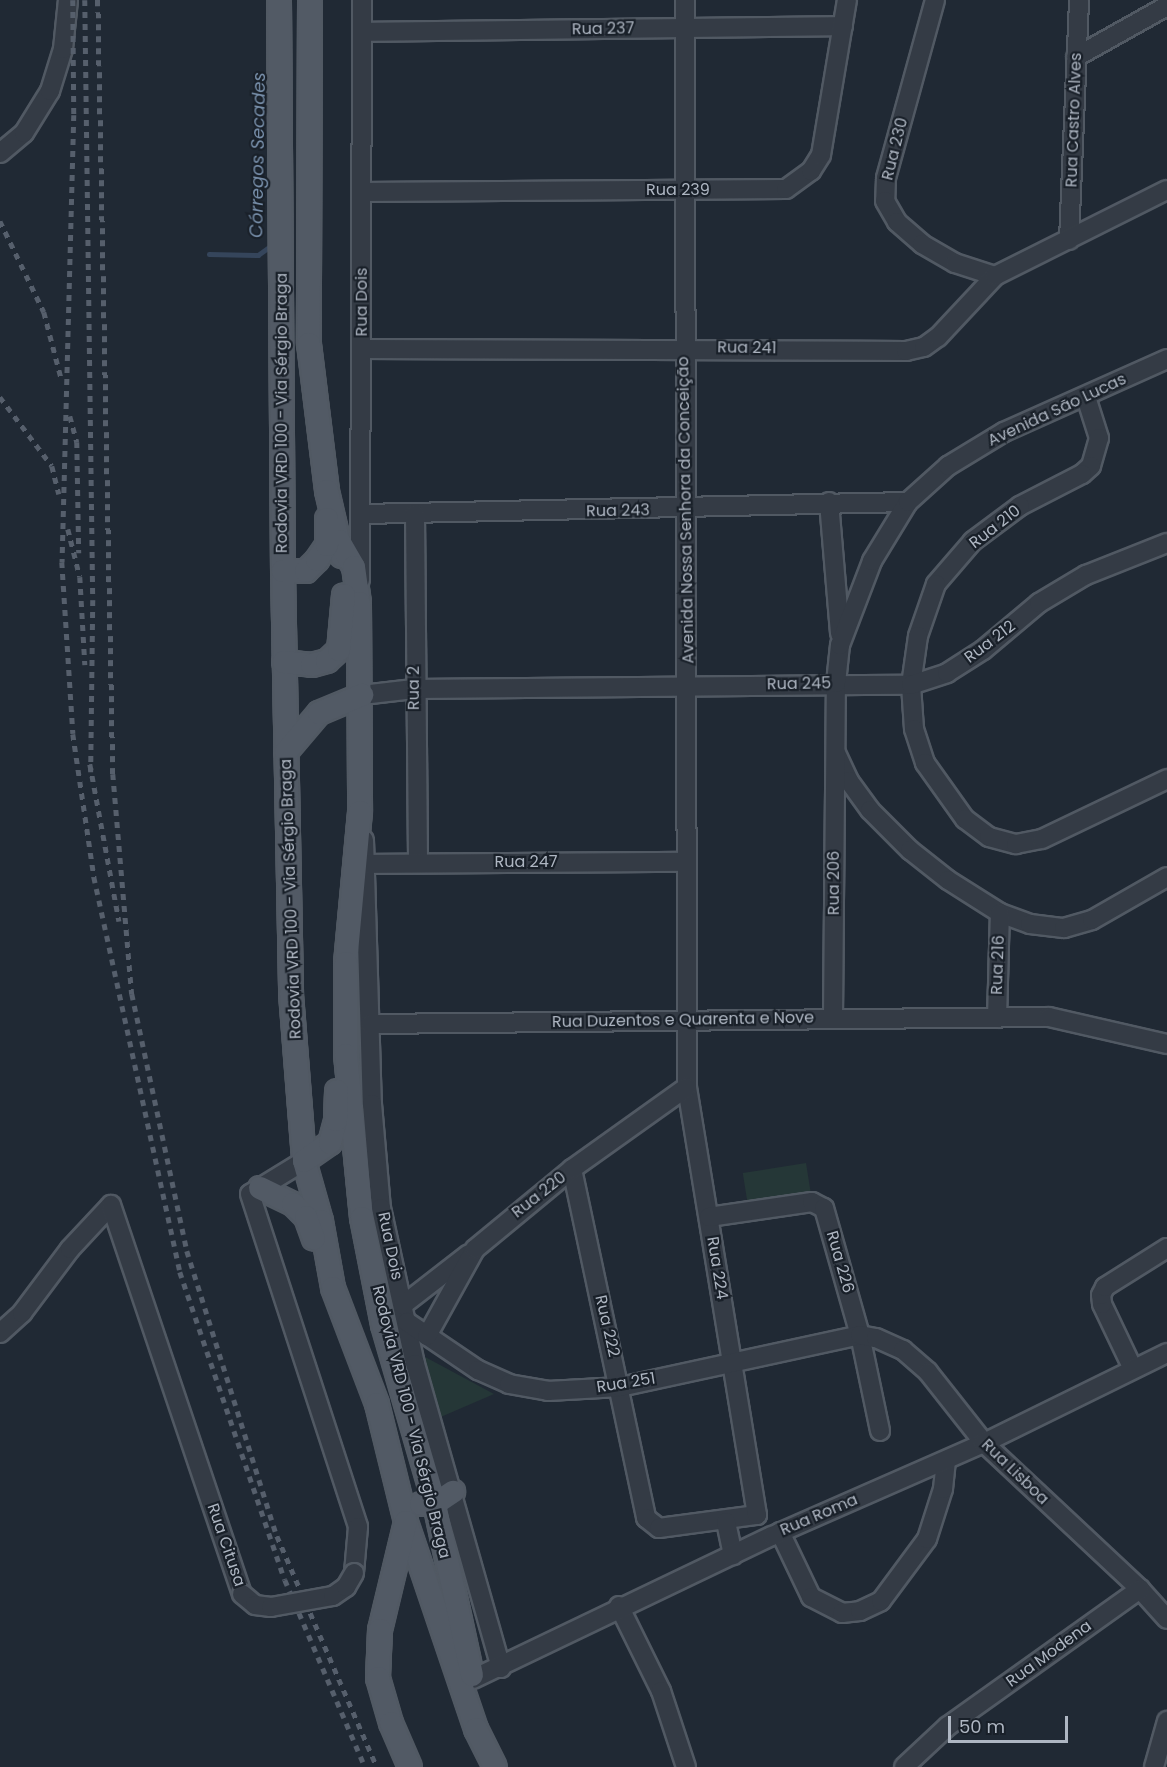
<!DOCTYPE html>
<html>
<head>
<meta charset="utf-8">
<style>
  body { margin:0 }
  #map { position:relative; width:1167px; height:1767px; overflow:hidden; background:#202934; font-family:Poppins,sans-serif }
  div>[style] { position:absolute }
  .green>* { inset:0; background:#253737; transform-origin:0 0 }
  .stream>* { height:4.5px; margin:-2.25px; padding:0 2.25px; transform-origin:2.25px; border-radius:2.25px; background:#35455b }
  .roads { filter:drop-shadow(2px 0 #515963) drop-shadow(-2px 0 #515963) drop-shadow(0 2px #515963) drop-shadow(0 -2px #515963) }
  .minor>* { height:18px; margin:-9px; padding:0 9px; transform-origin:9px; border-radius:9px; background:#343b45 }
  .major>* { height:22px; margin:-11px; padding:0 11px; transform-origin:11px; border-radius:11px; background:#525a65 }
  .rail>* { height:4.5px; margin-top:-2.25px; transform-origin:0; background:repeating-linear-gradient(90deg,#565f6c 0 6px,transparent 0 12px) }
  .bridges { filter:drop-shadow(2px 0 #515963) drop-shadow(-2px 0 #515963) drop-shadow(0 2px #515963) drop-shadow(0 -2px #515963) }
  .minor-bridge>* { height:18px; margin:-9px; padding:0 9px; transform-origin:9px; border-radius:9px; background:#343b45 }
  span { translate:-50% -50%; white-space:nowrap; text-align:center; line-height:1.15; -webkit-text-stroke:4.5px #192029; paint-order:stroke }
  .street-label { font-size:16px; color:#aeb6c2 }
  .water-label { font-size:18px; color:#778ea9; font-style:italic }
  .scale { position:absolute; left:948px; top:1716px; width:120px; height:27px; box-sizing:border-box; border:3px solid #aeb6c2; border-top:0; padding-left:8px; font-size:18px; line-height:21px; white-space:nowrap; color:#aeb6c2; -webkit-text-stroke:4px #192029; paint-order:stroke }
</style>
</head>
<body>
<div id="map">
  <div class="green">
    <div style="left:806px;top:1163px;width:33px;height:64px;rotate:81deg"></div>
    <div style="clip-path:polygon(414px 1351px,494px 1394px,436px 1419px)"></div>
  </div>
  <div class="stream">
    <div style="left:209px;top:254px;width:49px;rotate:1.2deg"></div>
    <div style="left:258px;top:255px;width:17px;rotate:-36deg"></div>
  </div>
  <div class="roads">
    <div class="minor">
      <div style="left:935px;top:0;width:185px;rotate:105.4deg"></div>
      <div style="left:886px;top:178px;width:23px;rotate:92deg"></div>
      <div style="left:885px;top:201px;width:24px;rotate:60deg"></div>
      <div style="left:897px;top:222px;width:33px;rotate:41deg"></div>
      <div style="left:922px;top:244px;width:38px;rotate:30deg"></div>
      <div style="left:955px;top:263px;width:42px;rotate:18deg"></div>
      <div style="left:363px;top:32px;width:480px;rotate:-0.7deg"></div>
      <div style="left:1076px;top:57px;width:104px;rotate:-29.3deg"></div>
      <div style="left:0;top:153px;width:31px;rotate:-40deg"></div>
      <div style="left:24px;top:133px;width:49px;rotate:-58.2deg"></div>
      <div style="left:50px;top:91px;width:44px;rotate:-72.8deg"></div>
      <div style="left:63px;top:49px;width:49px;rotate:-84.2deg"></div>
      <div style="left:362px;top:192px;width:424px;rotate:-0.4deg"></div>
      <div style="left:786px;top:189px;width:31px;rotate:-36deg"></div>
      <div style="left:811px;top:171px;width:19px;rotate:-58deg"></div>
      <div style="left:821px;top:155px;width:157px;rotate:-80.5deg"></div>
      <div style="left:1069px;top:240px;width:240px;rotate:-87.6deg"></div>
      <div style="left:362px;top:349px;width:544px;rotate:0.21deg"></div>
      <div style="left:906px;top:351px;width:18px;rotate:-13deg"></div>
      <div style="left:924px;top:347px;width:17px;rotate:-36deg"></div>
      <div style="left:938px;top:337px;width:83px;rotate:-46.9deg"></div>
      <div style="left:995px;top:276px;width:192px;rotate:-26.6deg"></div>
      <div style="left:1086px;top:397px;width:43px;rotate:72.4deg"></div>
      <div style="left:1099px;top:438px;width:29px;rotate:106deg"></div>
      <div style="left:1091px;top:466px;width:12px;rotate:138deg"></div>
      <div style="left:1082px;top:474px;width:70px;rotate:152.7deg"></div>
      <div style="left:1020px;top:506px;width:59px;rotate:143.3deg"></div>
      <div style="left:973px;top:541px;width:57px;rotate:130.7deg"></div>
      <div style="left:936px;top:584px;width:55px;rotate:109.1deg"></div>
      <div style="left:918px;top:636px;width:49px;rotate:98.1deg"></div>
      <div style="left:911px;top:685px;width:44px;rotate:86.1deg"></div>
      <div style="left:914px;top:729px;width:36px;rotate:72deg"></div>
      <div style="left:925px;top:763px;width:69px;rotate:54.5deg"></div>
      <div style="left:965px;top:819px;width:30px;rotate:37deg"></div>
      <div style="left:989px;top:837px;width:28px;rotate:15deg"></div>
      <div style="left:1016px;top:844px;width:26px;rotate:-11deg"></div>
      <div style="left:1042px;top:839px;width:139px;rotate:-25.6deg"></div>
      <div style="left:829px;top:502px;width:132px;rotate:85.2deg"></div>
      <div style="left:363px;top:514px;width:545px;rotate:-1.26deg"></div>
      <div style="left:415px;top:514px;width:348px;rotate:89.5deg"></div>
      <div style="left:360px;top:580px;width:580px;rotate:-89.8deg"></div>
      <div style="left:362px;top:695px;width:52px;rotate:-6.6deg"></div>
      <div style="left:414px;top:689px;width:497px;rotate:-0.5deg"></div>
      <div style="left:911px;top:685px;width:38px;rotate:-18deg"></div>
      <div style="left:947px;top:673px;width:43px;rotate:-32.6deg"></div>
      <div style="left:983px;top:650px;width:73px;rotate:-40deg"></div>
      <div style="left:1039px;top:603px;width:55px;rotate:-30.8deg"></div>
      <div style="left:1086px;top:575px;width:87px;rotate:-21.6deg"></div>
      <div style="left:836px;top:753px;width:31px;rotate:65deg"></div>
      <div style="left:849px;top:781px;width:36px;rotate:54deg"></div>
      <div style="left:870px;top:810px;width:57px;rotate:45deg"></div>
      <div style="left:910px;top:850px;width:48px;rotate:38.3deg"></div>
      <div style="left:948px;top:880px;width:62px;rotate:32.4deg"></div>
      <div style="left:1000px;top:913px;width:32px;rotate:20deg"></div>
      <div style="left:1030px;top:924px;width:34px;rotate:7deg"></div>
      <div style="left:1064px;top:928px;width:29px;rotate:-16deg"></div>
      <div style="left:1092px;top:920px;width:86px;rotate:-29.8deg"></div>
      <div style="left:364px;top:840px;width:264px;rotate:88.3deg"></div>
      <div style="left:372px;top:1104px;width:104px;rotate:85.1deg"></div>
      <div style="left:381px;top:1208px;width:160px;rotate:77.7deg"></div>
      <div style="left:415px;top:1364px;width:316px;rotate:74.2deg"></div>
      <div style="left:367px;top:864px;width:317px;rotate:-0.4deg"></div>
      <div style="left:833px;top:1018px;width:335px;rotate:-89.5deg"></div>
      <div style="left:836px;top:683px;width:38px;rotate:-84deg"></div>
      <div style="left:840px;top:645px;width:90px;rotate:-69.1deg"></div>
      <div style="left:872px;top:561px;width:69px;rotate:-58.6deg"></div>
      <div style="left:908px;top:502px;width:54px;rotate:-42deg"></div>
      <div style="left:948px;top:466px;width:66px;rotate:-31.3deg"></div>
      <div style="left:1004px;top:432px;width:179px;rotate:-24.1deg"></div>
      <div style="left:997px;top:1018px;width:105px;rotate:-88.4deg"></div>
      <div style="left:370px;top:1024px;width:679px;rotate:-0.59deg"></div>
      <div style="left:1049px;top:1017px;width:121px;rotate:12.9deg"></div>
      <div style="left:304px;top:1161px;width:63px;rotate:148.6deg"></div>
      <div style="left:250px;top:1194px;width:350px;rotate:72deg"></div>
      <div style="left:358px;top:1527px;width:46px;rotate:95deg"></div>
      <div style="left:572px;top:1169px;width:357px;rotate:78deg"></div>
      <div style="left:646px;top:1518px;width:16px;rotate:38deg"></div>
      <div style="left:659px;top:1528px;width:99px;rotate:-7.6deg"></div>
      <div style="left:757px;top:1515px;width:434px;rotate:-99.3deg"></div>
      <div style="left:687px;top:1087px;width:1087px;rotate:-90.11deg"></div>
      <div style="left:709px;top:1217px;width:104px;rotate:-8.3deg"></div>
      <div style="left:812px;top:1202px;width:13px;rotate:27deg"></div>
      <div style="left:824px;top:1208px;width:132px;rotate:74.2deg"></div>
      <div style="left:860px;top:1335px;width:98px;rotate:78.2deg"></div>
      <div style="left:403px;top:1305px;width:83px;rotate:-37.7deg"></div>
      <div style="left:407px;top:1322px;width:86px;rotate:34.1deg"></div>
      <div style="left:478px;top:1370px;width:34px;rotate:24deg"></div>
      <div style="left:509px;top:1384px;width:40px;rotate:10deg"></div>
      <div style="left:548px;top:1391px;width:72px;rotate:-3.2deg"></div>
      <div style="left:620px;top:1387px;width:246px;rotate:-12.2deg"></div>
      <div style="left:860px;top:1335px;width:16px;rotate:11deg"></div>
      <div style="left:876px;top:1338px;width:30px;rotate:24deg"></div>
      <div style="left:903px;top:1350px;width:33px;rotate:41deg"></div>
      <div style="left:928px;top:1372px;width:90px;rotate:51.7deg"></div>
      <div style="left:984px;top:1443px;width:214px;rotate:43.1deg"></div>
      <div style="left:1140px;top:1589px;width:40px;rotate:48deg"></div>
      <div style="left:0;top:1333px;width:30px;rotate:-42deg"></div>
      <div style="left:22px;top:1313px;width:80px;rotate:-53.1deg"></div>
      <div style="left:70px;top:1249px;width:60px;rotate:-47deg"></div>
      <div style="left:111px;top:1205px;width:410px;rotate:71.4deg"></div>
      <div style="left:427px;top:1336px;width:99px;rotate:-61.1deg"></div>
      <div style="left:475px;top:1249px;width:126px;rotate:-39.5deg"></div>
      <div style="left:572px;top:1169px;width:141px;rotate:-35.5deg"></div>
      <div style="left:1133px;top:1369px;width:72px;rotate:-115.5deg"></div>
      <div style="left:1102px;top:1304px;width:9px;rotate:-96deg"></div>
      <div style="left:1101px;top:1295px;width:9px;rotate:-63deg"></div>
      <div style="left:1105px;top:1287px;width:73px;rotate:-32.2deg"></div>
      <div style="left:726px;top:1522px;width:34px;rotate:78deg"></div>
      <div style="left:780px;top:1532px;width:72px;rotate:64.5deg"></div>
      <div style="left:811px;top:1597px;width:35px;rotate:27deg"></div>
      <div style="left:842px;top:1613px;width:18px;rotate:-6deg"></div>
      <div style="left:860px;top:1611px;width:23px;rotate:-25deg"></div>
      <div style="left:881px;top:1601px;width:77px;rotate:-53.4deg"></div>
      <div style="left:927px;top:1539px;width:52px;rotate:-72.3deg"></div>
      <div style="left:943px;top:1489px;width:28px;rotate:-84deg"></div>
      <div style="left:619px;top:1606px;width:95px;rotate:63.7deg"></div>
      <div style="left:661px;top:1691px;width:80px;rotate:71.8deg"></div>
      <div style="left:473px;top:1679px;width:331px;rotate:-25.6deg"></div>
      <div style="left:772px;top:1536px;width:232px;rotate:-23.7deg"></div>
      <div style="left:984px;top:1443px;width:204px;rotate:-26.2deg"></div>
      <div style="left:904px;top:1767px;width:60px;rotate:-43deg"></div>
      <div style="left:948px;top:1726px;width:236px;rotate:-35.5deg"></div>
      <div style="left:1154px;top:1767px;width:48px;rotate:-74.2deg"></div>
    </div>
    <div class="major">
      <div style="left:279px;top:0;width:571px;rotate:89.6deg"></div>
      <div style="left:283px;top:571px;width:423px;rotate:88.9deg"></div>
      <div style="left:291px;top:994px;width:168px;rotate:85.5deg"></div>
      <div style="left:304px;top:1161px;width:62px;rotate:74.2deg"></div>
      <div style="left:321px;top:1221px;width:68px;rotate:79.8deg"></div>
      <div style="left:333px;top:1288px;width:124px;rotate:69.2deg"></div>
      <div style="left:377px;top:1404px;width:122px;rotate:76.2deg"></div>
      <div style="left:406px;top:1522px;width:219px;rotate:71.3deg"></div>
      <div style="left:476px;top:1729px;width:42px;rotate:63.4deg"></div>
      <div style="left:310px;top:0;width:344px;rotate:90.2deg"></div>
      <div style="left:309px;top:344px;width:148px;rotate:83deg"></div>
      <div style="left:327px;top:491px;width:67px;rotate:77deg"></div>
      <div style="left:339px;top:541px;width:30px;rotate:60deg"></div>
      <div style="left:354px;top:567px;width:36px;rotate:82deg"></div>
      <div style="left:359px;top:603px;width:209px;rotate:89.7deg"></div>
      <div style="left:360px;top:812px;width:152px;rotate:95.3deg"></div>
      <div style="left:346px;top:963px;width:92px;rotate:90deg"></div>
      <div style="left:346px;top:1055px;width:164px;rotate:84.4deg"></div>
      <div style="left:362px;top:1218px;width:109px;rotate:78.9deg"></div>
      <div style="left:383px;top:1325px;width:186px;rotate:73.8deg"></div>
      <div style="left:435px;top:1504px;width:175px;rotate:77.8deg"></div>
      <div style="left:283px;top:571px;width:23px"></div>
      <div style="left:306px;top:571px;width:16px;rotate:-45deg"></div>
      <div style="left:317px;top:560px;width:18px;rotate:-56deg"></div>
      <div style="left:327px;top:545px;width:26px;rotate:-90deg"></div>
      <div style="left:284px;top:662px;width:28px;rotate:6deg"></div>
      <div style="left:312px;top:665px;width:16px;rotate:-15deg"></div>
      <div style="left:327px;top:661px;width:16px;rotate:-43deg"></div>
      <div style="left:339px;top:650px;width:55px;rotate:-84.8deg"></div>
      <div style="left:286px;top:752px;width:51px;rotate:-49.8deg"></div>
      <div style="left:319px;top:713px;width:47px;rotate:-22.7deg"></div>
      <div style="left:304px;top:1161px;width:32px;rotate:-35deg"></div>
      <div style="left:330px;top:1143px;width:24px;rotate:-75deg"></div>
      <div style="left:336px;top:1120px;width:29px;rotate:-88deg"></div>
      <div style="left:260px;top:1188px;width:37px;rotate:26deg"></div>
      <div style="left:293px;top:1204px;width:18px;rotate:45deg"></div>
      <div style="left:306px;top:1217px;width:23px;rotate:70deg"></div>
      <div style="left:421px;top:1504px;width:14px"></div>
      <div style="left:435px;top:1504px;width:22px;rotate:-34deg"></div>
      <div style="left:406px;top:1522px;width:111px;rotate:103.5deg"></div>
      <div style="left:380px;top:1630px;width:48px;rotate:92.4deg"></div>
      <div style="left:378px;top:1678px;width:47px;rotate:73.9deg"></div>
      <div style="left:391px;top:1723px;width:48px;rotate:66.6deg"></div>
    </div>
  </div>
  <div class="rail">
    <div style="left:73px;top:0;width:115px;rotate:89.5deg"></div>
    <div style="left:74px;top:115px;width:447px;rotate:91.5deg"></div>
    <div style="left:62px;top:562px;width:172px;rotate:86.3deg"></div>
    <div style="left:73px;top:734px;width:145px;rotate:81.6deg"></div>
    <div style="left:94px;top:877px;width:404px;rotate:77.7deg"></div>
    <div style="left:180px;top:1272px;width:325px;rotate:71.2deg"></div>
    <div style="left:285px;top:1580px;width:203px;rotate:66.8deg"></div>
    <div style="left:85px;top:0;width:600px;rotate:89.24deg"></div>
    <div style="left:93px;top:600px;width:172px;rotate:90.7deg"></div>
    <div style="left:98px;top:0;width:774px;rotate:88.89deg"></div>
    <div style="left:113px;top:774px;width:221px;rotate:85.1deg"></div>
    <div style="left:132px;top:994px;width:263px;rotate:77.9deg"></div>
    <div style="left:187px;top:1251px;width:299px;rotate:72.5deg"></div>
    <div style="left:277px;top:1536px;width:252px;rotate:66.6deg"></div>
    <div style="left:0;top:221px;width:101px;rotate:64.2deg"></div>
    <div style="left:44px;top:312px;width:71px;rotate:75.4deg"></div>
    <div style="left:0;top:397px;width:86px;rotate:53deg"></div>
    <div style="left:52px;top:466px;width:29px;rotate:76deg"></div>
    <div style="left:70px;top:416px;width:27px;rotate:75deg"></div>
    <div style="left:77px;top:442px;width:111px;rotate:89deg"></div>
    <div style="left:68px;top:529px;width:49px;rotate:76deg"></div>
    <div style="left:80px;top:577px;width:88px;rotate:86.7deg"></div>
    <div style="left:90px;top:764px;width:160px;rotate:79.5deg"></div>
  </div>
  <div class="bridges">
    <div class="minor-bridge">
      <div style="left:242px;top:1594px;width:17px;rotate:40deg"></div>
      <div style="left:255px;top:1605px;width:16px;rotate:7deg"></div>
      <div style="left:271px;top:1607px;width:63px;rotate:-10.1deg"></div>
      <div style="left:333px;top:1596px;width:16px;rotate:-35deg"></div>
      <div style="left:346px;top:1587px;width:16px;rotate:-60deg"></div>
    </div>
  </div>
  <div class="street-label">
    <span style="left:603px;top:29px;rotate:-1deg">Rua 237</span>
    <span style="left:1074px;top:120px;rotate:-88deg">Rua Castro Alves</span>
    <span style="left:895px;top:149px;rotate:-76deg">Rua 230</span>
    <span style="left:678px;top:190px">Rua 239</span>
    <span style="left:362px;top:302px;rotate:-90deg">Rua Dois</span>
    <span style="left:747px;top:348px;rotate:1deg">Rua 241</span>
    <span style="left:1057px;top:410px;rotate:-25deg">Avenida São Lucas</span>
    <span style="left:282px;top:413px;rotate:-90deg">Rodovia VRD 100 - Via Sérgio Braga</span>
    <span style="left:686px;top:510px;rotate:-91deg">Avenida Nossa Senhora da Conceição</span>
    <span style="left:618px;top:511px;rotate:-1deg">Rua 243</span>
    <span style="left:995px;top:527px;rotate:-38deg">Rua 210</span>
    <span style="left:990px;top:642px;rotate:-37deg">Rua 212</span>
    <span style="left:799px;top:684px;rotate:-1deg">Rua 245</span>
    <span style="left:414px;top:688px;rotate:-90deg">Rua 2</span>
    <span style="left:526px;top:862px">Rua 247</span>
    <span style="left:834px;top:883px;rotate:-90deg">Rua 206</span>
    <span style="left:291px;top:899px;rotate:-92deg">Rodovia VRD 100 - Via Sérgio Braga</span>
    <span style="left:998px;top:965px;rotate:-88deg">Rua 216</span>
    <span style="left:683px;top:1020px;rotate:-1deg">Rua Duzentos e Quarenta e Nove</span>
    <span style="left:539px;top:1195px;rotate:-38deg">Rua 220</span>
    <span style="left:390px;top:1246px;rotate:78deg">Rua Dois</span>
    <span style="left:840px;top:1262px;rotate:74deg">Rua 226</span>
    <span style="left:717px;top:1268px;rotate:81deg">Rua 224</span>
    <span style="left:607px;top:1326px;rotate:77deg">Rua 222</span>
    <span style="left:626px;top:1383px;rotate:-9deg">Rua 251</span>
    <span style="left:411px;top:1422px;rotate:76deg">Rodovia VRD 100 - Via Sérgio Braga</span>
    <span style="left:1015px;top:1472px;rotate:44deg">Rua Lisboa</span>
    <span style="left:819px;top:1515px;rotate:-23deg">Rua Roma</span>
    <span style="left:226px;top:1545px;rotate:71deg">Rua Citusa</span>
    <span style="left:1049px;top:1654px;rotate:-36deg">Rua Modena</span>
  </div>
  <div class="water-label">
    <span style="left:258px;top:155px;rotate:-89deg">Córregos Secades</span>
  </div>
  <div class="scale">50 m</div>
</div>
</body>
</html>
